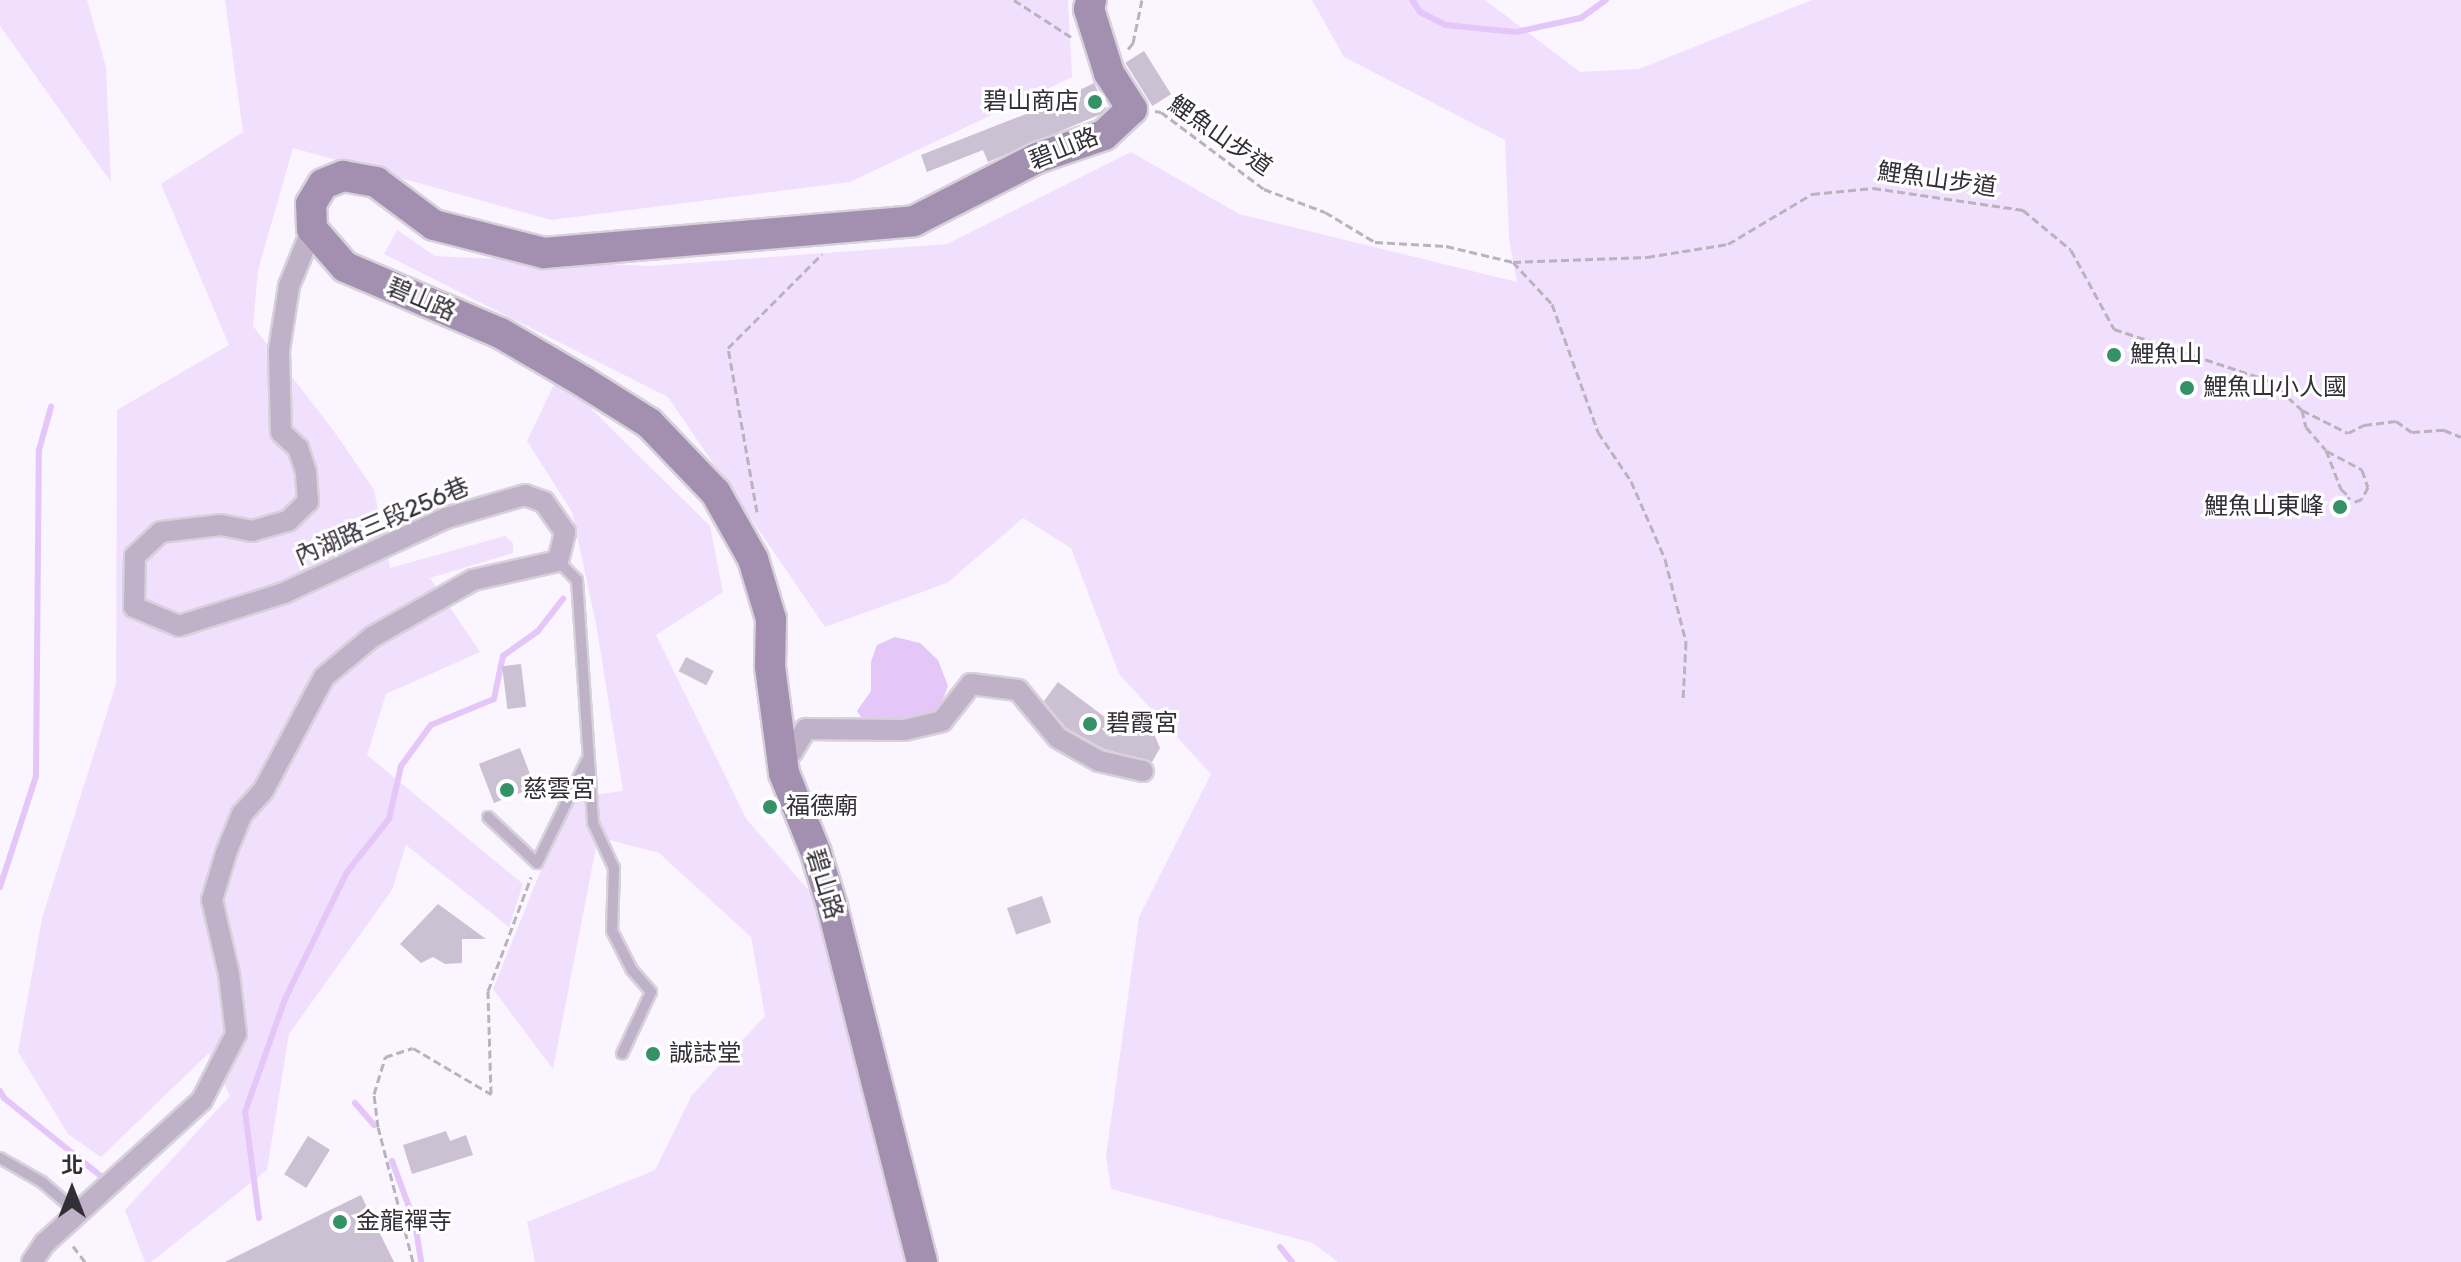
<!DOCTYPE html>
<html>
<head>
<meta charset="utf-8">
<style>
  body { margin:0 }
  #map { position:relative; width:2461px; height:1262px; overflow:hidden; background:#fbf5ff; font-family:Rubik,"Noto Sans TC",sans-serif }
  div>[style] { position:absolute }
  .green>* { inset:0; background:#f1e0fd }
  .water>* { inset:0; background:#e4c6f9 }
  .stream>* { height:6px; margin:-3px; padding:0 3px; transform-origin:3px; border-radius:3px; background:#e4c6f9 }
  .building>* { inset:0; background:#cbc1d2; transform-origin:0 0 }
  .path>* { height:3px; margin-top:-1.5px; transform-origin:0; background:repeating-linear-gradient(90deg,#b8b3bc 0 8px,transparent 0 12px) }
  .roads { filter:drop-shadow(2px 0 #d7d1db) drop-shadow(-2px 0 #d7d1db) drop-shadow(0 2px #d7d1db) drop-shadow(0 -2px #d7d1db) }
  .lane>* { height:10px; margin:-5px; padding:0 5px; transform-origin:5px; border-radius:5px; background:#bfb2c8 }
  .street>* { height:20px; margin:-10px; padding:0 10px; transform-origin:10px; border-radius:10px; background:#bfb2c8 }
  .secondary>* { height:30px; margin:-15px; padding:0 15px; transform-origin:15px; border-radius:15px; background:#a390b0 }
  .dots>* { width:22px; height:22px; translate:-50% -50%; box-sizing:border-box; border:4px solid #fff; border-radius:50% }
  span { translate:-50% -50%; white-space:nowrap; text-align:center; line-height:1.15; -webkit-text-stroke:6px #fff; paint-order:stroke }
  .poi-label { font-size:24px; color:#332f36 }
  .right { translate:-100% -50%; text-align:right }
  .left { translate:0 -50%; text-align:left }
  .street-label { font-size:24px; color:#332f36 }
  .north { position:absolute; left:32px; top:1150px; width:80px; height:80px; -webkit-text-stroke:6px #fff; paint-order:stroke; rotate:0deg; font-size:22px; font-weight:700; line-height:32px; text-align:center; color:#332f36 }
  .north::after { content:''; display:block; margin:auto; width:28px; height:36px; background:#332f36; clip-path:polygon(50% 0,100% 100%,50% 72%,0 100%) }
</style>
</head>
<body>
<div id="map">
  <div class="green">
    <div style="clip-path:polygon(0 0,87px 0,106px 67px,111px 182px,0 26px)"></div>
    <div style="clip-path:polygon(225px 0,1068px 0,1072px 77px,850px 182px,551px 220px,293px 148px,258px 270px,253px 326px,336px 434px,374px 490px,390px 568px,505px 536px,513px 543px,513px 553px,430px 578px,480px 652px,386px 694px,367px 755px,523px 884px,509px 927px,406px 845px,392px 890px,289px 1034px,267px 1170px,151px 1262px,145px 1262px,125px 1210px,230px 1096px,209px 1053px,101px 1157px,68px 1134px,18px 1052px,42px 918px,116px 684px,117px 410px,229px 345px,161px 184px,243px 132px)"></div>
    <div style="clip-path:polygon(1312px 0,1485px 0,1580px 72px,1639px 69px,1812px 0,2461px 0,2461px 1262px,1338px 1262px,1313px 1243px,1111px 1189px,1106px 1156px,1139px 917px,1211px 774px,1119px 674px,1071px 548px,1023px 518px,947px 583px,825px 627px,668px 397px,384px 254px,397px 230px,435px 256px,649px 266px,947px 244px,1131px 152px,1239px 214px,1517px 282px,1509px 239px,1505px 140px,1344px 57px)"></div>
    <div style="clip-path:polygon(558px 376px,710px 526px,723px 592px,656px 635px,747px 820px,827px 911px,854px 1048px,905px 1262px,535px 1262px,527px 1222px,655px 1170px,692px 1095px,765px 1016px,751px 937px,659px 853px,598px 837px,553px 1069px,493px 989px,570px 798px,623px 791px,596px 624px,572px 512px,527px 441px)"></div>
  </div>
  <div class="water">
    <div style="clip-path:polygon(895px 637px,920px 643px,938px 660px,948px 686px,938px 712px,870px 730px,857px 711px,871px 691px,871px 662px,877px 645px)"></div>
  </div>
  <div class="stream">
    <div style="left:1412px;top:0;width:14px;rotate:56deg"></div>
    <div style="left:1420px;top:12px;width:28px;rotate:27deg"></div>
    <div style="left:1445px;top:25px;width:71px;rotate:5.6deg"></div>
    <div style="left:1516px;top:32px;width:66px;rotate:-12.2deg"></div>
    <div style="left:1581px;top:18px;width:31px;rotate:-36deg"></div>
    <div style="left:0;top:887px;width:117px;rotate:-72deg"></div>
    <div style="left:36px;top:776px;width:326px;rotate:-89.5deg"></div>
    <div style="left:39px;top:450px;width:45px;rotate:-74.4deg"></div>
    <div style="left:0;top:1091px;width:8px;rotate:60deg"></div>
    <div style="left:4px;top:1098px;width:132px;rotate:38.9deg"></div>
    <div style="left:355px;top:1103px;width:29px;rotate:49deg"></div>
    <div style="left:392px;top:1161px;width:66px;rotate:69.6deg"></div>
    <div style="left:415px;top:1223px;width:39px;rotate:81deg"></div>
    <div style="left:259px;top:1218px;width:107px;rotate:-97.5deg"></div>
    <div style="left:245px;top:1112px;width:120px;rotate:-70.5deg"></div>
    <div style="left:285px;top:999px;width:141px;rotate:-64deg"></div>
    <div style="left:347px;top:872px;width:68px;rotate:-51.6deg"></div>
    <div style="left:389px;top:819px;width:54px;rotate:-77.2deg"></div>
    <div style="left:401px;top:766px;width:51px;rotate:-53.8deg"></div>
    <div style="left:431px;top:725px;width:68px;rotate:-22.4deg"></div>
    <div style="left:494px;top:699px;width:44px;rotate:-78.2deg"></div>
    <div style="left:503px;top:656px;width:43px;rotate:-35.5deg"></div>
    <div style="left:538px;top:631px;width:41px;rotate:-52deg"></div>
    <div style="left:1280px;top:1247px;width:19px;rotate:51deg"></div>
  </div>
  <div class="building">
    <div style="left:1144px;top:51px;width:51px;height:22px;rotate:58deg"></div>
    <div style="clip-path:polygon(1094px 83px,1106px 108px,1101px 114px,988px 162px,983px 150px,927px 172px,921px 155px,1049px 105px)"></div>
    <div style="left:686px;top:657px;width:31px;height:16px;rotate:27deg"></div>
    <div style="left:521px;top:664px;width:43px;height:19px;rotate:83deg"></div>
    <div style="clip-path:polygon(1058px 682px,1106px 718px,1152px 729px,1160px 748px,1152px 762px,1104px 749px,1066px 728px,1044px 701px)"></div>
    <div style="left:520px;top:748px;width:42px;height:44px;rotate:69deg"></div>
    <div style="left:1042px;top:896px;width:28px;height:37px;rotate:71deg"></div>
    <div style="clip-path:polygon(438px 904px,486px 939px,462px 939px,462px 963px,445px 964px,433px 957px,421px 963px,400px 944px)"></div>
    <div style="clip-path:polygon(446px 1131px,450px 1141px,466px 1135px,473px 1155px,412px 1174px,403px 1145px)"></div>
    <div style="left:308px;top:1136px;width:26px;height:45px;rotate:32deg"></div>
    <div style="clip-path:polygon(361px 1195px,394px 1262px,225px 1262px,326px 1212px)"></div>
  </div>
  <div class="path">
    <div style="left:1014px;top:0;width:68px;rotate:33deg"></div>
    <div style="left:1128px;top:49px;width:8px;rotate:-50deg"></div>
    <div style="left:1133px;top:43px;width:44px;rotate:-78.2deg"></div>
    <div style="left:1155px;top:111px;width:6px;rotate:9deg"></div>
    <div style="left:1161px;top:112px;width:129px;rotate:36.8deg"></div>
    <div style="left:1264px;top:189px;width:65px;rotate:20.7deg"></div>
    <div style="left:1325px;top:212px;width:58px;rotate:31deg"></div>
    <div style="left:1375px;top:242px;width:71px;rotate:3.2deg"></div>
    <div style="left:1446px;top:246px;width:69px;rotate:13.4deg"></div>
    <div style="left:1513px;top:262px;width:134px;rotate:-2.1deg"></div>
    <div style="left:1647px;top:257px;width:82px;rotate:-9.1deg"></div>
    <div style="left:1728px;top:244px;width:98px;rotate:-30.8deg"></div>
    <div style="left:1812px;top:194px;width:61px;rotate:-5.6deg"></div>
    <div style="left:1873px;top:188px;width:152px;rotate:8.3deg"></div>
    <div style="left:2023px;top:210px;width:62px;rotate:39.8deg"></div>
    <div style="left:2071px;top:250px;width:90px;rotate:61.4deg"></div>
    <div style="left:2114px;top:329px;width:164px;rotate:18.4deg"></div>
    <div style="left:2270px;top:381px;width:43px;rotate:42.2deg"></div>
    <div style="left:2302px;top:410px;width:51px;rotate:26.6deg"></div>
    <div style="left:2348px;top:433px;width:18px;rotate:-27deg"></div>
    <div style="left:2364px;top:425px;width:32px;rotate:-7deg"></div>
    <div style="left:2396px;top:421px;width:19px;rotate:35deg"></div>
    <div style="left:2412px;top:432px;width:32px;rotate:-4deg"></div>
    <div style="left:2444px;top:430px;width:18px;rotate:22deg"></div>
    <div style="left:1513px;top:262px;width:57px;rotate:47.1deg"></div>
    <div style="left:1552px;top:304px;width:136px;rotate:70.2deg"></div>
    <div style="left:1598px;top:432px;width:59px;rotate:56deg"></div>
    <div style="left:1631px;top:481px;width:85px;rotate:66.4deg"></div>
    <div style="left:1665px;top:559px;width:86px;rotate:75.8deg"></div>
    <div style="left:1686px;top:642px;width:60px;rotate:92.9deg"></div>
    <div style="left:2302px;top:410px;width:17px;rotate:77deg"></div>
    <div style="left:2306px;top:427px;width:30px;rotate:49deg"></div>
    <div style="left:2326px;top:450px;width:42px;rotate:69deg"></div>
    <div style="left:2341px;top:489px;width:12px;rotate:42deg"></div>
    <div style="left:2350px;top:497px;width:19px;rotate:141deg"></div>
    <div style="left:2327px;top:451px;width:40px;rotate:28deg"></div>
    <div style="left:2362px;top:470px;width:18px;rotate:71deg"></div>
    <div style="left:2368px;top:487px;width:13px;rotate:117deg"></div>
    <div style="left:2362px;top:499px;width:26px;rotate:159deg"></div>
    <div style="left:757px;top:512px;width:167px;rotate:-100deg"></div>
    <div style="left:728px;top:348px;width:133px;rotate:-45deg"></div>
    <div style="left:73px;top:1246px;width:20px;rotate:53deg"></div>
    <div style="left:413px;top:1262px;width:139px;rotate:-104.5deg"></div>
    <div style="left:378px;top:1127px;width:33px;rotate:-97deg"></div>
    <div style="left:374px;top:1094px;width:39px;rotate:-73deg"></div>
    <div style="left:385px;top:1057px;width:29px;rotate:-18deg"></div>
    <div style="left:413px;top:1048px;width:91px;rotate:30.5deg"></div>
    <div style="left:491px;top:1094px;width:103px;rotate:-91.7deg"></div>
    <div style="left:488px;top:991px;width:122px;rotate:-69.3deg"></div>
  </div>
  <div class="roads">
    <div class="lane">
      <div style="left:558px;top:561px;width:27px;rotate:45deg"></div>
      <div style="left:577px;top:580px;width:244px;rotate:86.2deg"></div>
      <div style="left:593px;top:823px;width:50px;rotate:65deg"></div>
      <div style="left:614px;top:868px;width:63px;rotate:91.8deg"></div>
      <div style="left:612px;top:931px;width:44px;rotate:62.9deg"></div>
      <div style="left:632px;top:970px;width:29px;rotate:49deg"></div>
      <div style="left:651px;top:992px;width:68px;rotate:115.1deg"></div>
      <div style="left:488px;top:817px;width:67px;rotate:43.2deg"></div>
      <div style="left:537px;top:863px;width:114px;rotate:-64.1deg"></div>
      <div style="left:0;top:1158px;width:48px;rotate:29.7deg"></div>
      <div style="left:42px;top:1182px;width:49px;rotate:40.9deg"></div>
    </div>
    <div class="street">
      <div style="left:782px;top:758px;width:12px;rotate:-31deg"></div>
      <div style="left:792px;top:752px;width:27px;rotate:-59deg"></div>
      <div style="left:806px;top:729px;width:98px;rotate:0.6deg"></div>
      <div style="left:904px;top:730px;width:39px;rotate:-13deg"></div>
      <div style="left:942px;top:721px;width:47px;rotate:-51.9deg"></div>
      <div style="left:971px;top:684px;width:47px;rotate:7.3deg"></div>
      <div style="left:1018px;top:690px;width:62px;rotate:50.2deg"></div>
      <div style="left:1058px;top:738px;width:47px;rotate:29.3deg"></div>
      <div style="left:1099px;top:761px;width:45px;rotate:12.8deg"></div>
      <div style="left:32px;top:1262px;width:23px;rotate:-56deg"></div>
      <div style="left:45px;top:1243px;width:212px;rotate:-42.3deg"></div>
      <div style="left:202px;top:1100px;width:74px;rotate:-62.7deg"></div>
      <div style="left:236px;top:1034px;width:60px;rotate:-96.7deg"></div>
      <div style="left:229px;top:974px;width:76px;rotate:-102.9deg"></div>
      <div style="left:212px;top:900px;width:49px;rotate:-73.4deg"></div>
      <div style="left:226px;top:853px;width:42px;rotate:-67.7deg"></div>
      <div style="left:242px;top:814px;width:31px;rotate:-48deg"></div>
      <div style="left:263px;top:791px;width:129px;rotate:-61.8deg"></div>
      <div style="left:324px;top:677px;width:62px;rotate:-39.8deg"></div>
      <div style="left:372px;top:637px;width:116px;rotate:-29.4deg"></div>
      <div style="left:473px;top:580px;width:87px;rotate:-12.6deg"></div>
      <div style="left:558px;top:561px;width:30px;rotate:-76deg"></div>
      <div style="left:565px;top:532px;width:37px;rotate:-125deg"></div>
      <div style="left:544px;top:502px;width:20px;rotate:-160deg"></div>
      <div style="left:525px;top:495px;width:82px;rotate:163.8deg"></div>
      <div style="left:446px;top:518px;width:179px;rotate:155.2deg"></div>
      <div style="left:284px;top:593px;width:110px;rotate:162.6deg"></div>
      <div style="left:179px;top:626px;width:49px;rotate:-157.1deg"></div>
      <div style="left:134px;top:607px;width:51px;rotate:-88.9deg"></div>
      <div style="left:135px;top:556px;width:35px;rotate:-43deg"></div>
      <div style="left:161px;top:532px;width:60px;rotate:-6.7deg"></div>
      <div style="left:221px;top:525px;width:32px;rotate:11deg"></div>
      <div style="left:252px;top:531px;width:37px;rotate:-16deg"></div>
      <div style="left:288px;top:521px;width:28px;rotate:-44deg"></div>
      <div style="left:308px;top:502px;width:30px;rotate:-94deg"></div>
      <div style="left:306px;top:472px;width:25px;rotate:-108deg"></div>
      <div style="left:298px;top:448px;width:23px;rotate:-137deg"></div>
      <div style="left:281px;top:432px;width:82px;rotate:-91.4deg"></div>
      <div style="left:279px;top:350px;width:65px;rotate:-81.1deg"></div>
      <div style="left:289px;top:286px;width:61px;rotate:-68deg"></div>
    </div>
    <div class="secondary">
      <div style="left:922px;top:1262px;width:364px;rotate:-104.2deg"></div>
      <div style="left:833px;top:909px;width:59px;rotate:-106.9deg"></div>
      <div style="left:816px;top:853px;width:86px;rotate:-111.8deg"></div>
      <div style="left:784px;top:773px;width:108px;rotate:-97.5deg"></div>
      <div style="left:770px;top:666px;width:47px;rotate:-88.8deg"></div>
      <div style="left:771px;top:619px;width:63px;rotate:-106.7deg"></div>
      <div style="left:753px;top:559px;width:76px;rotate:-119.3deg"></div>
      <div style="left:716px;top:493px;width:97px;rotate:-133.7deg"></div>
      <div style="left:649px;top:423px;width:77px;rotate:-147.8deg"></div>
      <div style="left:584px;top:382px;width:97px;rotate:-149.7deg"></div>
      <div style="left:500px;top:333px;width:168px;rotate:-156.9deg"></div>
      <div style="left:345px;top:267px;width:50px;rotate:-131deg"></div>
      <div style="left:312px;top:229px;width:25px;rotate:-92deg"></div>
      <div style="left:311px;top:204px;width:23px;rotate:-59deg"></div>
      <div style="left:323px;top:184px;width:22px;rotate:-22deg"></div>
      <div style="left:343px;top:176px;width:34px;rotate:10deg"></div>
      <div style="left:376px;top:182px;width:72px;rotate:36.6deg"></div>
      <div style="left:434px;top:225px;width:114px;rotate:14.3deg"></div>
      <div style="left:544px;top:253px;width:371px;rotate:-4.9deg"></div>
      <div style="left:914px;top:221px;width:138px;rotate:-27.1deg"></div>
      <div style="left:1037px;top:158px;width:71px;rotate:-18.9deg"></div>
      <div style="left:1104px;top:135px;width:38px;rotate:-43deg"></div>
      <div style="left:1132px;top:109px;width:43px;rotate:-122.6deg"></div>
      <div style="left:1109px;top:73px;width:67px;rotate:-107.4deg"></div>
      <div style="left:1089px;top:9px;width:9px;rotate:-77deg"></div>
    </div>
  </div>
  <div class="dots">
    <div style="left:1095px;top:102px;background:#359168"></div>
    <div style="left:2114px;top:355px;background:#359168"></div>
    <div style="left:2187px;top:388px;background:#359168"></div>
    <div style="left:2340px;top:507px;background:#359168"></div>
    <div style="left:1090px;top:724px;background:#359168"></div>
    <div style="left:507px;top:790px;background:#359168"></div>
    <div style="left:770px;top:807px;background:#359168"></div>
    <div style="left:653px;top:1054px;background:#359168"></div>
    <div style="left:340px;top:1222px;background:#359168"></div>
  </div>
  <div class="poi-label">
    <span class="right" style="left:1079px;top:102px">碧山商店</span>
    <span class="left" style="left:2130px;top:355px">鯉魚山</span>
    <span class="left" style="left:2203px;top:388px">鯉魚山小人國</span>
    <span class="right" style="left:2324px;top:507px">鯉魚山東峰</span>
    <span class="left" style="left:1106px;top:724px">碧霞宮</span>
    <span class="left" style="left:523px;top:790px">慈雲宮</span>
    <span class="left" style="left:786px;top:807px">福德廟</span>
    <span class="left" style="left:669px;top:1054px">誠誌堂</span>
    <span class="left" style="left:356px;top:1222px">金龍禪寺</span>
  </div>
  <div class="street-label">
    <span style="left:1220px;top:136px;rotate:35deg">鯉魚山步道</span>
    <span style="left:1064px;top:149px;rotate:-22deg">碧山路</span>
    <span style="left:1937px;top:180px;rotate:8deg">鯉魚山步道</span>
    <span style="left:421px;top:300px;rotate:23deg">碧山路</span>
    <span style="left:382px;top:522px;rotate:-23deg">內湖路三段256巷</span>
    <span style="left:824px;top:884px;rotate:73deg">碧山路</span>
  </div>
  <div class="north">北</div>
</div>
</body>
</html>
